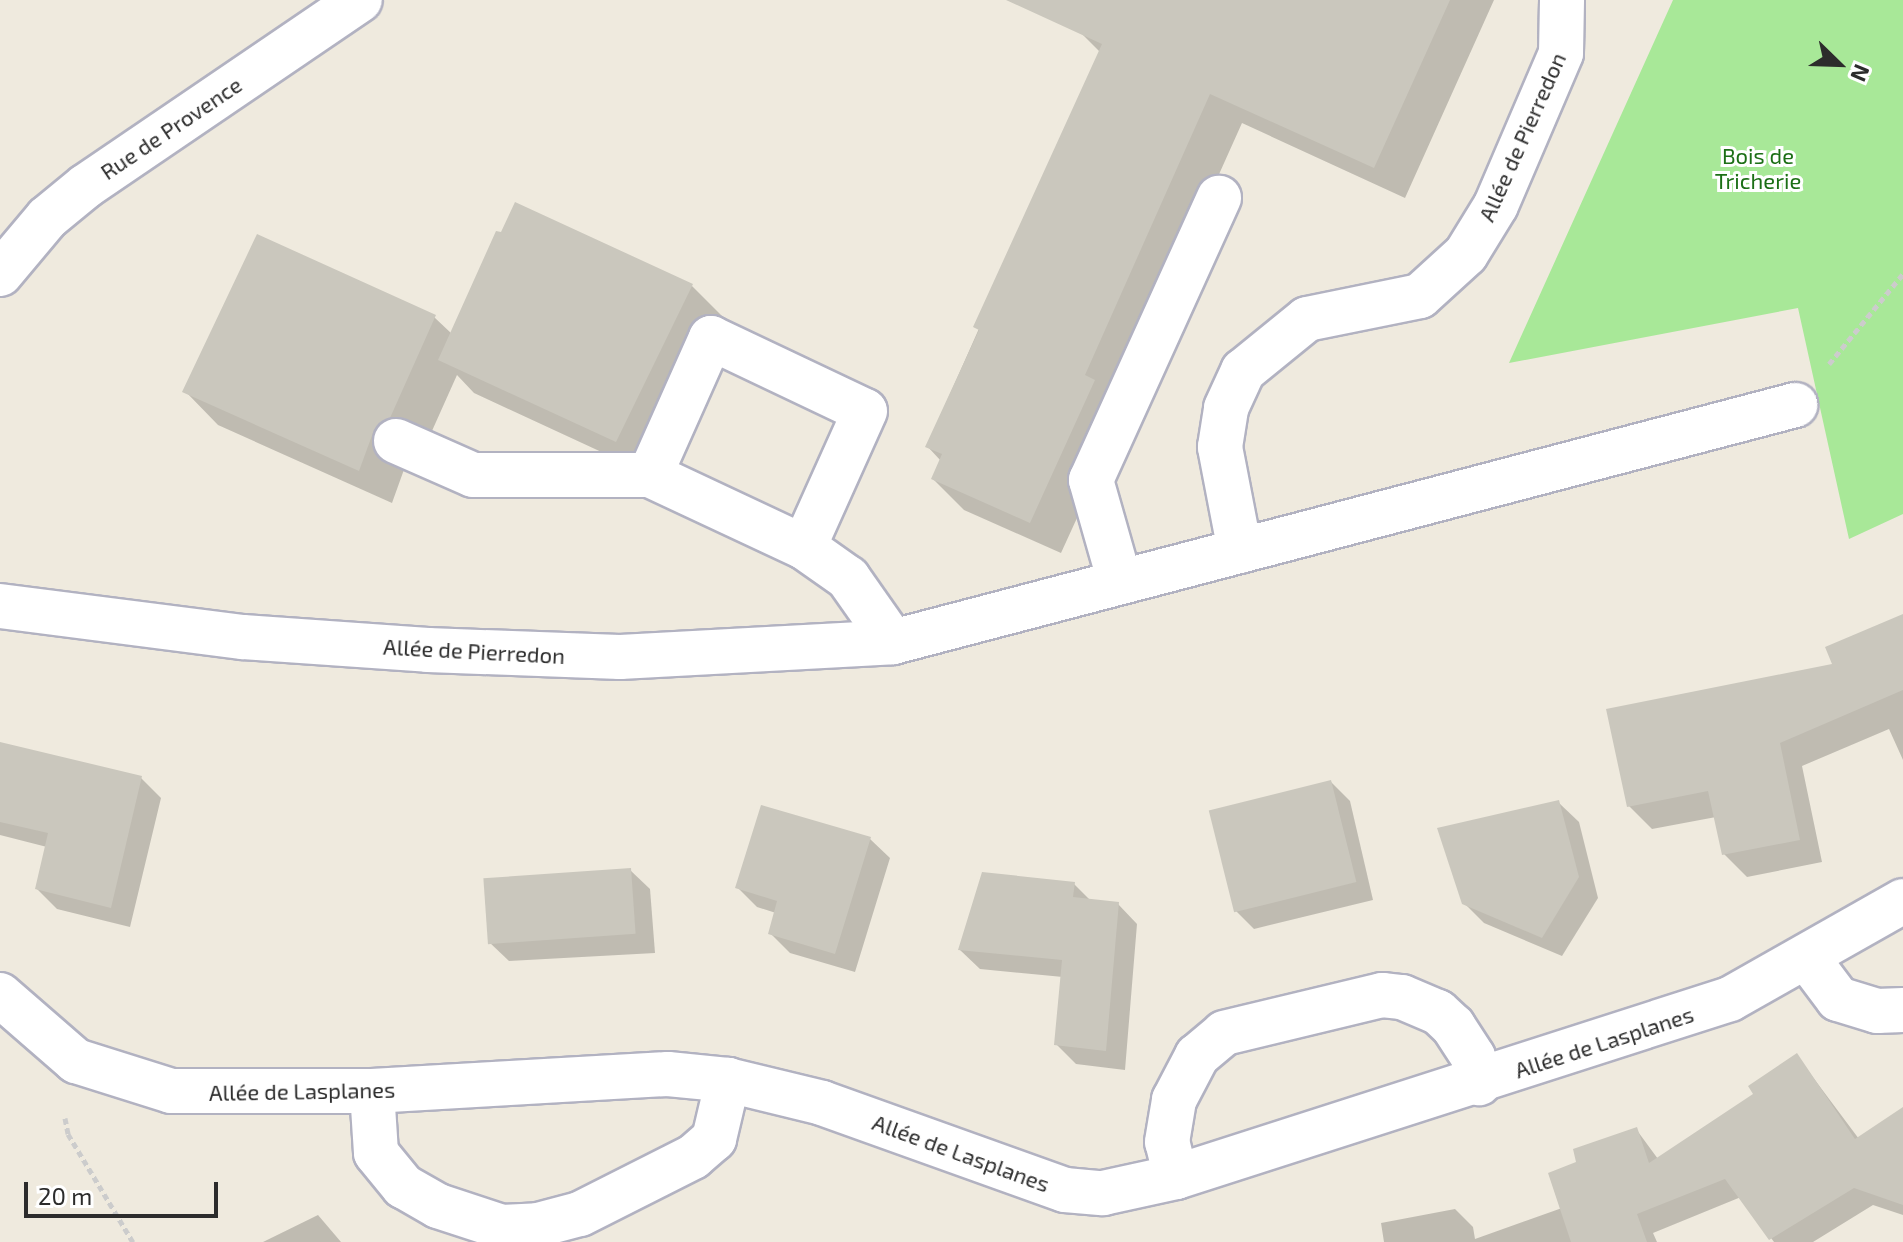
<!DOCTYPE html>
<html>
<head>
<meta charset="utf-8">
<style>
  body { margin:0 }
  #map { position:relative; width:1903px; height:1242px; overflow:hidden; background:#efeade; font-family:"Exo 2",sans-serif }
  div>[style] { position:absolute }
  .green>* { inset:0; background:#a8e898 }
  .shadow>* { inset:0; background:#0003 }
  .building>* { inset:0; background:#cac7bd; transform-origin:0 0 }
  .path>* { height:5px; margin-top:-2.5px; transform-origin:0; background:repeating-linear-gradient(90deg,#ccc 0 6px,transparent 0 10px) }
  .roads { filter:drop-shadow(2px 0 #b2b2c1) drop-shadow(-2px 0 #b2b2c1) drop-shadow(0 2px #b2b2c1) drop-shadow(0 -2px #b2b2c1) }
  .minor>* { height:44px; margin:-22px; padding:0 22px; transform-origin:22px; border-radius:22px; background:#fff }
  span { translate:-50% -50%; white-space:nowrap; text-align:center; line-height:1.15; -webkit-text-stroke:6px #fff; paint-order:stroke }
  .street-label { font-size:22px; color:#2c2c2c }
  .park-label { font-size:22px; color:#1c6f16 }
  .north { position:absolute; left:1799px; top:24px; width:80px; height:80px; -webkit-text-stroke:6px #fff; paint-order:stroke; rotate:113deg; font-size:22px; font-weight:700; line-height:32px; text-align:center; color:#2c2c2c }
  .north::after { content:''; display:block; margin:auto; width:28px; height:36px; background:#2c2c2c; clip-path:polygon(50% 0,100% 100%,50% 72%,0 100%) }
  .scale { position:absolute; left:24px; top:1182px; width:194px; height:36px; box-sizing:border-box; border:4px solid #2c2c2c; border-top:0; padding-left:10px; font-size:24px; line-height:28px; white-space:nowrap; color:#2c2c2c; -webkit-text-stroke:6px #fff; paint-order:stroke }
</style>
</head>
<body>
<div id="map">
  <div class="green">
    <div style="clip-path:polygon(1673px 0,1903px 0,1903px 514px,1849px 539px,1798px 308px,1509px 363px)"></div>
  </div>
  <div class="shadow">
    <div style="clip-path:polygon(1097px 0,1494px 0,1405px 198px,1242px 123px,1116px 404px,1125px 413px,1061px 553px,964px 510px,933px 479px,941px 461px,927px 446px,1101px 53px,1081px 33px)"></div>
    <div style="clip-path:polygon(692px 286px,725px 319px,649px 474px,474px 393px,457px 375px,423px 451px,406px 464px,392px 503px,218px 425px,185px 391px,434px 317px,452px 334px)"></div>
    <div style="clip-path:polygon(1903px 616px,1903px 760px,1889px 729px,1802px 766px,1822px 862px,1747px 877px,1724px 854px,1716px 817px,1652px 829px,1629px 806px)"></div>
    <div style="clip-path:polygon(0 745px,141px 778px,161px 798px,130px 927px,57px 909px,37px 889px,47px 847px,0 835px)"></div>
    <div style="clip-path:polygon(1331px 782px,1350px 801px,1373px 900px,1254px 929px,1235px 910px)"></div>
    <div style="clip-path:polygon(1559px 803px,1579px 822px,1598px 898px,1562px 956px,1484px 923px,1463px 902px)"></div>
    <div style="clip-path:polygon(870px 839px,890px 858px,855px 972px,790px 953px,770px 933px,776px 913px,757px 907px,737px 887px)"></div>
    <div style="clip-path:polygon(630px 870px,650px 889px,655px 953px,509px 961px,489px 942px)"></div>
    <div style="clip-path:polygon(1074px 884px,1091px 901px,1118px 904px,1137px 924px,1125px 1070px,1076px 1064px,1056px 1044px,1063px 977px,980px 969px,960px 950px)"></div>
    <div style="clip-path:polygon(1797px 1056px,1859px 1139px,1903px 1114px,1903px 1215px,1873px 1205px,1813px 1242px,1774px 1242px,1741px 1197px,1653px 1233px,1657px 1242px,1384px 1242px,1381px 1223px,1455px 1209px,1473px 1227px,1475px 1239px,1562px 1208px,1579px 1163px,1636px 1129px,1658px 1159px,1756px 1094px)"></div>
    <div style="clip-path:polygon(318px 1215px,341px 1242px,263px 1242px)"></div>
  </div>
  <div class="building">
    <div style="clip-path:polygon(1006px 0,1450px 0,1374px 168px,1210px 94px,1085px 375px,1095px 380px,1030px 523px,931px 479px,942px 454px,925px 447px,979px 330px,973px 327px,1102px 44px)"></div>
    <div style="clip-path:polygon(515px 202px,693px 284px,616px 442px,438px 360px,496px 231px,501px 232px)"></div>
    <div style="clip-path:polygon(257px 234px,436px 315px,390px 418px,374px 430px,359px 471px,182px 392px)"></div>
    <div style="clip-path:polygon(1903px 614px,1903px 690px,1780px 743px,1800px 840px,1722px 855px,1708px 791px,1627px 807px,1606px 709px,1832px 664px,1825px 647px)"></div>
    <div style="clip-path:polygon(0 742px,142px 776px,111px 908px,35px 889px,48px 833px,0 822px)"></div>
    <div style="left:1331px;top:780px;width:105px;height:126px;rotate:76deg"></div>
    <div style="clip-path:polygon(1559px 800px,1579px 877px,1542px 938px,1462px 904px,1437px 828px)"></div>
    <div style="clip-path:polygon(761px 805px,871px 837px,835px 954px,768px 934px,777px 901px,735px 888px)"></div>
    <div style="left:631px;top:868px;width:66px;height:148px;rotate:86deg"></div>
    <div style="clip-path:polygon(982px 872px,1075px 882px,1073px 897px,1119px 902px,1106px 1051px,1054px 1045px,1062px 960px,958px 950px)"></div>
    <div style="clip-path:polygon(1797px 1053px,1855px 1139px,1903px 1107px,1903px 1205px,1854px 1188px,1769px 1240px,1725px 1179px,1637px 1214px,1647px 1242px,1571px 1242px,1548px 1173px,1576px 1162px,1573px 1149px,1637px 1127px,1649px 1163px,1753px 1094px,1748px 1086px)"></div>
  </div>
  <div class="path">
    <div style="left:1829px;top:364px;width:117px;rotate:-50.6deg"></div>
    <div style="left:65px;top:1118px;width:16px;rotate:79deg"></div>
    <div style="left:68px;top:1134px;width:126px;rotate:59deg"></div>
  </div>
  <div class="roads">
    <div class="minor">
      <div style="left:0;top:274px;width:73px;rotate:-50deg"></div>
      <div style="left:47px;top:218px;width:50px;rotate:-39.4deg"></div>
      <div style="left:86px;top:186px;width:331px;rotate:-34.2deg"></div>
      <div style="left:396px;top:441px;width:84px;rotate:23.8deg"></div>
      <div style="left:473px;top:475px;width:177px"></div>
      <div style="left:650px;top:475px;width:170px;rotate:25.1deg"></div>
      <div style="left:804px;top:547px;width:54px;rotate:35.2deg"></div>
      <div style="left:848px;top:578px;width:78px;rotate:54.9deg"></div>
      <div style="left:650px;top:475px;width:150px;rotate:-66deg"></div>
      <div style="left:711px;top:338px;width:170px;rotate:25.4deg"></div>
      <div style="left:865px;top:411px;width:149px;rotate:114.2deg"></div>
      <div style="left:1240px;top:551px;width:106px;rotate:-100.9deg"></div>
      <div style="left:1220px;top:447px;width:39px;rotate:-81deg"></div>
      <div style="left:1226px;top:408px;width:41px;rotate:-65.3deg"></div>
      <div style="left:1243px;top:371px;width:82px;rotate:-39.1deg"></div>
      <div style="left:1307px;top:319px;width:115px;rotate:-11.5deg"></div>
      <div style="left:1420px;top:296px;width:62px;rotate:-42.4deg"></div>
      <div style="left:1466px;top:254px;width:57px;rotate:-58.5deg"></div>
      <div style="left:1496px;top:205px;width:165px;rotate:-66.8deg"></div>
      <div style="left:1561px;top:53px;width:53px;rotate:-88.9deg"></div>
      <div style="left:1120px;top:582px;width:106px;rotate:-105.9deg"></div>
      <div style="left:1091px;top:480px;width:310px;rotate:-65.6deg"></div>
      <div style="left:0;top:606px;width:245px;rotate:7.3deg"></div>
      <div style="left:243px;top:637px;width:185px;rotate:4deg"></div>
      <div style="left:428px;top:650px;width:192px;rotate:2.1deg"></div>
      <div style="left:620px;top:657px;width:273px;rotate:-3.1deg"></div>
      <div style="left:893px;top:642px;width:933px;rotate:-14.72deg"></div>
      <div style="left:1808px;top:959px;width:50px;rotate:53.1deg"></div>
      <div style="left:1838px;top:999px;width:41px;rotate:17.1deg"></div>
      <div style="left:1877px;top:1011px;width:26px;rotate:-2deg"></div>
      <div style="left:0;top:995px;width:101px;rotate:41deg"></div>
      <div style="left:76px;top:1061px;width:100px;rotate:17.5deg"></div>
      <div style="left:171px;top:1091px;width:201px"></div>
      <div style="left:372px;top:1091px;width:296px;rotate:-3.3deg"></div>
      <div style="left:668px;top:1074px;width:60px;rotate:5.7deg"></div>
      <div style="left:728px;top:1080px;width:97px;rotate:13.7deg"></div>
      <div style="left:822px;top:1103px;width:258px;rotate:19.7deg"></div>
      <div style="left:1065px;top:1190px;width:38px;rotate:5deg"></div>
      <div style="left:1103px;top:1193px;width:75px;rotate:-12.4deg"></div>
      <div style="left:1176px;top:1177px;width:582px;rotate:-17.81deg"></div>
      <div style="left:1730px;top:999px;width:199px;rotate:-29.5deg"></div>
      <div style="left:372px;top:1091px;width:62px;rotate:86.3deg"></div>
      <div style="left:376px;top:1153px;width:43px;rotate:50.7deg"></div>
      <div style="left:403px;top:1186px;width:40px;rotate:29.7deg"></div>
      <div style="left:438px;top:1206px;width:67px;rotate:18.2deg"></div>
      <div style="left:502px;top:1227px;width:36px;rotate:-3deg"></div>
      <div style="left:538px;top:1225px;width:43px;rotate:-14.7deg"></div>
      <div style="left:580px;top:1214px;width:127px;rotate:-26.8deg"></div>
      <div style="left:693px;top:1157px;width:28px;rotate:-41deg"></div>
      <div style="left:714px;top:1139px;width:61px;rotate:-76.7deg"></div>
      <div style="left:1176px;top:1177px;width:36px;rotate:-104deg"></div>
      <div style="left:1167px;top:1142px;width:43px;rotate:-80.5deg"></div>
      <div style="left:1174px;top:1100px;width:50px;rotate:-62.4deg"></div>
      <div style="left:1197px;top:1056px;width:35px;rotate:-40deg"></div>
      <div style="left:1224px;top:1033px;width:163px;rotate:-13.5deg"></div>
      <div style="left:1382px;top:995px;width:20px;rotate:6deg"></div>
      <div style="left:1402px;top:997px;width:39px;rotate:23deg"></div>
      <div style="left:1438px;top:1012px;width:21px;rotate:43deg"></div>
      <div style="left:1453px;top:1026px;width:37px;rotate:57deg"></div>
      <div style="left:1473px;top:1057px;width:27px;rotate:77deg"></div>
    </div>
  </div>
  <div class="street-label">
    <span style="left:171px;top:128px;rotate:-34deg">Rue de Provence</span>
    <span style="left:1522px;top:137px;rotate:-66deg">Allée de Pierredon</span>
    <span style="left:474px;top:651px;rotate:3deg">Allée de Pierredon</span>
    <span style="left:1604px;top:1042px;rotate:-18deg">Allée de Lasplanes</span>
    <span style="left:302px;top:1091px;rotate:-1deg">Allée de Lasplanes</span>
    <span style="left:961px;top:1153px;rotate:20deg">Allée de Lasplanes</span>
  </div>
  <div class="park-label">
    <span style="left:1758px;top:168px">Bois de<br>Tricherie</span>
  </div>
  <div class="north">N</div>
  <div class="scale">20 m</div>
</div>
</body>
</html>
